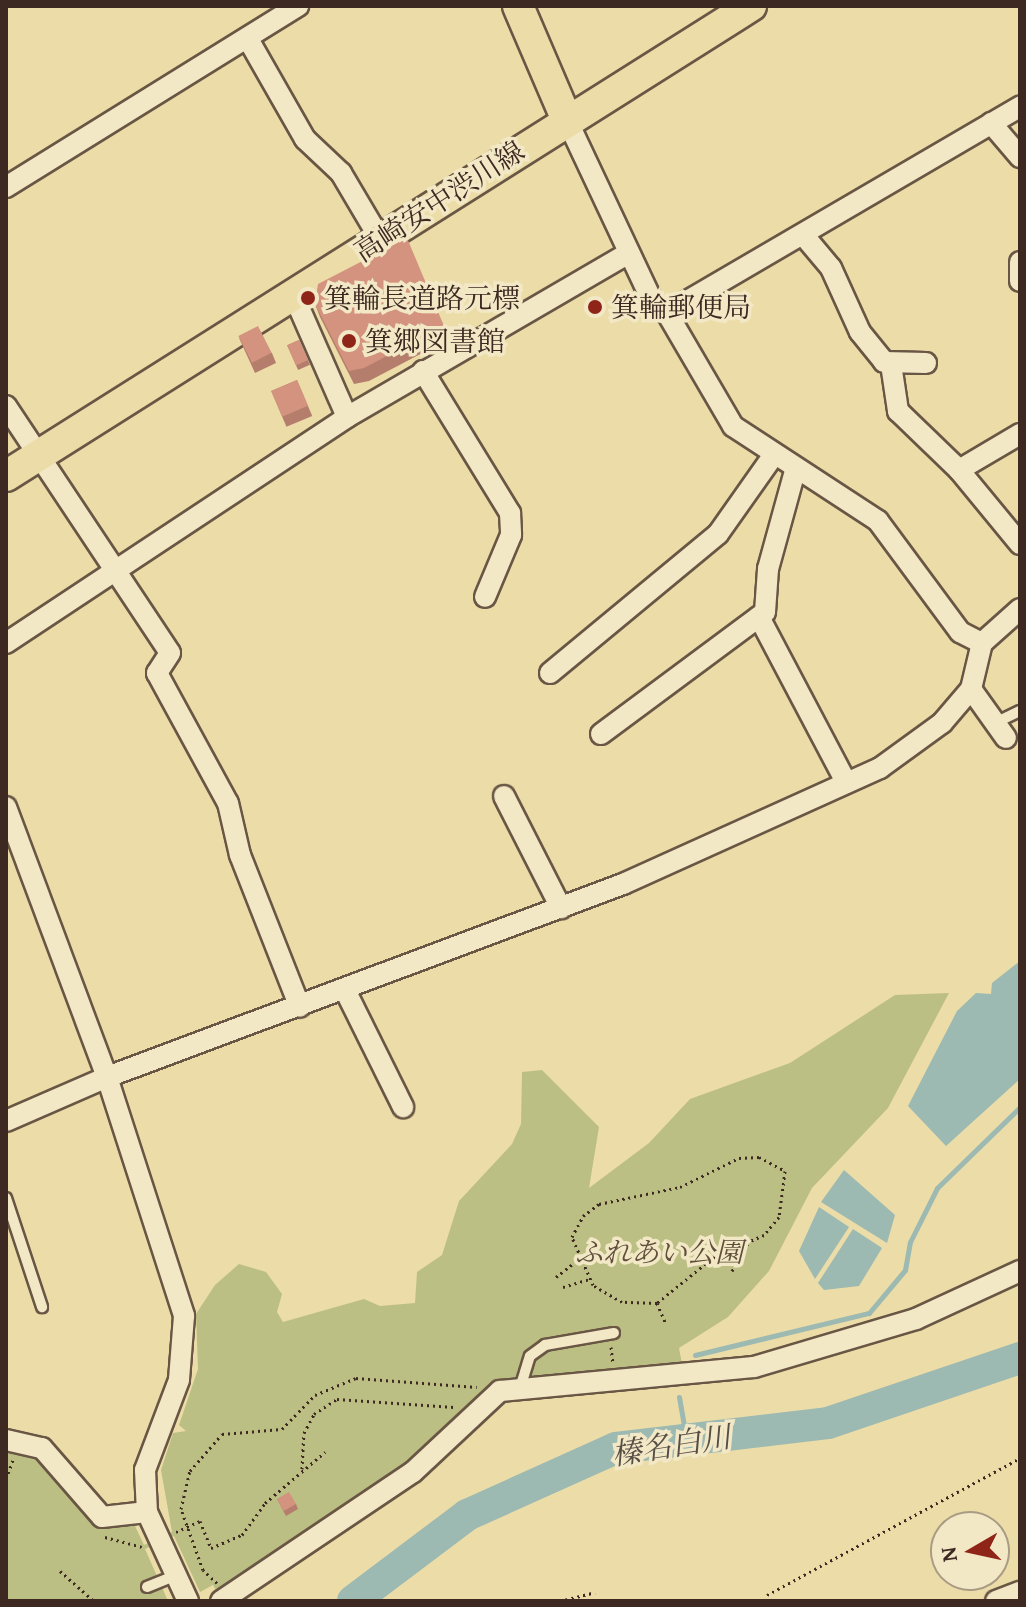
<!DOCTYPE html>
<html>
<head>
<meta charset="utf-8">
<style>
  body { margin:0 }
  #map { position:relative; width:1026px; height:1607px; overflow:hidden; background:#ebdca8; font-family:"Gentium Book Plus","Noto Serif JP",serif }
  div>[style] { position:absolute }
  .green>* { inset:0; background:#bcbf84 }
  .water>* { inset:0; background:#9cb9b2 }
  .stream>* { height:5px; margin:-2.5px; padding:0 2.5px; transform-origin:2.5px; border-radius:2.5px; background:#9cb9b2 }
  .river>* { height:32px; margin:-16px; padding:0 16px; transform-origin:16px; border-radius:16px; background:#9cb9b2 }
  .path>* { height:3px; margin-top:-1.5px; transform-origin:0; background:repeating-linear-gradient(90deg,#3e2922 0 2px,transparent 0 6px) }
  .roads { filter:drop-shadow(2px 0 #695644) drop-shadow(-2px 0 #695644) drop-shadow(0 2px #695644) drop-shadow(0 -2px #695644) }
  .service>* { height:10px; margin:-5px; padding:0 5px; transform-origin:5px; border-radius:5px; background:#f2e8c6 }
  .minor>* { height:20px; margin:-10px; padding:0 10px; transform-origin:10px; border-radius:10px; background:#f2e8c6 }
  .primary>* { height:30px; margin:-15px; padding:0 15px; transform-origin:15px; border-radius:15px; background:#ebdca8 }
  .wall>* { inset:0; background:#b57e6c; transform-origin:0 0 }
  .building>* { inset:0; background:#d3937e; transform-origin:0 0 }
  .dots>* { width:22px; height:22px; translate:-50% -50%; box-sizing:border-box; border:4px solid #f2e8c6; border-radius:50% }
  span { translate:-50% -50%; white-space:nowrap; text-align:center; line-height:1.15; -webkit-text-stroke:7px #f2e8c6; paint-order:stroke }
  .street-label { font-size:28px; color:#3e2922 }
  .poi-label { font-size:28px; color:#3e2922 }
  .left { translate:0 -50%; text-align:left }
  .park-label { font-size:28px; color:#5e4e3a; font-style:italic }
  .water-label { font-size:30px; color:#564d46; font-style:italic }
  .frame { position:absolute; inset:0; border:8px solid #3e2922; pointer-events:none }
  .north { position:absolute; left:930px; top:1511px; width:80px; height:80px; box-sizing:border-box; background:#f2e8c6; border:2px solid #aa9c84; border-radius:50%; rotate:261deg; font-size:22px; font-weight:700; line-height:32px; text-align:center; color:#3e2922 }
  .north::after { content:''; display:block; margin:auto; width:28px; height:36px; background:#8f2418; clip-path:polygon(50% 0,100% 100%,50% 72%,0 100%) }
</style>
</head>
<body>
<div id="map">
  <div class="green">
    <div style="clip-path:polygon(949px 993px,888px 1108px,812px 1188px,769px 1271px,728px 1317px,679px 1348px,684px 1374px,502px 1384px,415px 1461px,217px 1592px,213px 1585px,200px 1592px,174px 1536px,145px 1549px,168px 1601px,6px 1601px,6px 1445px,29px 1448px,108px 1525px,135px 1526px,144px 1545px,172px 1532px,161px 1470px,173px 1433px,186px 1431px,179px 1425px,198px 1369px,196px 1314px,215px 1285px,239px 1264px,266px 1272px,282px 1294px,277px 1312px,283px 1322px,364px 1299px,380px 1306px,415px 1303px,417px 1272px,442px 1255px,459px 1201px,512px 1144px,521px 1124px,522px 1072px,542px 1070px,599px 1127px,589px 1188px,649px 1143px,690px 1099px,790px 1063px,895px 995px)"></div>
  </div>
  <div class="water">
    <div style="clip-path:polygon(1020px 961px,1020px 1079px,946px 1146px,908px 1106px,957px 1011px,976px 993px,991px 994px,992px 983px)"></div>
    <div style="clip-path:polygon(844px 1170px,895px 1215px,887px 1243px,821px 1202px)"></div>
    <div style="clip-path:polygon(819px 1207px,849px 1227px,815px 1279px,799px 1251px)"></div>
    <div style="clip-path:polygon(853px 1229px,882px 1248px,859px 1286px,824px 1290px,818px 1283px)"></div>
  </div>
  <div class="stream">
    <div style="left:695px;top:1355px;width:179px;rotate:-13.6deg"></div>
    <div style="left:869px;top:1313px;width:56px;rotate:-50.1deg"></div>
    <div style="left:905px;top:1270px;width:28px;rotate:-80deg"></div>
    <div style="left:910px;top:1242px;width:60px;rotate:-63.4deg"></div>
    <div style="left:937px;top:1188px;width:116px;rotate:-44.3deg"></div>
    <div style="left:679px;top:1397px;width:41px;rotate:80.1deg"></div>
  </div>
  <div class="river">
    <div style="left:353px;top:1601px;width:143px;rotate:-37deg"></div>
    <div style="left:467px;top:1515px;width:163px;rotate:-24.2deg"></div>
    <div style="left:616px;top:1448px;width:213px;rotate:-6.7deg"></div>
    <div style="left:828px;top:1423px;width:203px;rotate:-18.7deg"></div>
  </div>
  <div class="path">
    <div style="left:732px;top:1271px;width:31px;rotate:-59deg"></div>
    <div style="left:556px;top:1277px;width:28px;rotate:-38deg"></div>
    <div style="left:563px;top:1287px;width:28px;rotate:-17deg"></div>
    <div style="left:657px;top:1303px;width:35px;rotate:-178deg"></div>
    <div style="left:622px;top:1302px;width:34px;rotate:-150deg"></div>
    <div style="left:593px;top:1285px;width:52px;rotate:-113.6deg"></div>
    <div style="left:572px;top:1237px;width:24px;rotate:-62deg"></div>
    <div style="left:583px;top:1216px;width:20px;rotate:-37deg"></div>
    <div style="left:599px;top:1204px;width:83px;rotate:-11.9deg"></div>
    <div style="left:680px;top:1187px;width:66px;rotate:-26.2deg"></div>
    <div style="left:739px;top:1158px;width:20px;rotate:-3deg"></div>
    <div style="left:759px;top:1157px;width:30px;rotate:28deg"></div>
    <div style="left:785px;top:1171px;width:46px;rotate:97.4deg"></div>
    <div style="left:779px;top:1217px;width:23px;rotate:130deg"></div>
    <div style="left:764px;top:1235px;width:53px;rotate:156.8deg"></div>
    <div style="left:715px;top:1256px;width:75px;rotate:141deg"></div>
    <div style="left:657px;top:1303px;width:23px;rotate:67deg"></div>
    <div style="left:611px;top:1347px;width:16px;rotate:83deg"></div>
    <div style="left:302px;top:1469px;width:36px;rotate:-87deg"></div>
    <div style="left:304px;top:1433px;width:21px;rotate:-62deg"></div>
    <div style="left:314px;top:1414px;width:27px;rotate:-33deg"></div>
    <div style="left:337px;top:1399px;width:117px;rotate:3.9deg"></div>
    <div style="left:6px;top:1479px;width:20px;rotate:-70deg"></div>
    <div style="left:176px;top:1532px;width:26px;rotate:-25deg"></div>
    <div style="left:200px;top:1521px;width:29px;rotate:68deg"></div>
    <div style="left:211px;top:1548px;width:34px;rotate:-23deg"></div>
    <div style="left:242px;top:1535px;width:39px;rotate:-54deg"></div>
    <div style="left:265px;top:1503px;width:79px;rotate:-40.4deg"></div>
    <div style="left:105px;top:1537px;width:38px;rotate:15deg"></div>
    <div style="left:60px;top:1571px;width:45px;rotate:41.4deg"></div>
    <div style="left:217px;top:1583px;width:19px;rotate:-137deg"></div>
    <div style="left:203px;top:1570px;width:65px;rotate:-109.8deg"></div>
    <div style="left:181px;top:1509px;width:39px;rotate:-77deg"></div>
    <div style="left:190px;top:1471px;width:49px;rotate:-49.1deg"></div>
    <div style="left:222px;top:1434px;width:60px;rotate:-4.8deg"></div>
    <div style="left:282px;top:1429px;width:47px;rotate:-45.9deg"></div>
    <div style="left:315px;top:1395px;width:44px;rotate:-22.5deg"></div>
    <div style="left:356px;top:1378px;width:121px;rotate:4.3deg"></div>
    <div style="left:767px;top:1595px;width:288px;rotate:-28.4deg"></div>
    <div style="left:560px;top:1601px;width:36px;rotate:-14deg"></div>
  </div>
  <div class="roads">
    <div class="service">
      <div style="left:995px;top:723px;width:28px;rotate:-26deg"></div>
      <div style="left:6px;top:1198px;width:115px;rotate:71.7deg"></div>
      <div style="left:521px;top:1385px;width:30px;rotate:-73deg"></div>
      <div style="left:530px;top:1356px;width:19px;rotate:-36deg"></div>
      <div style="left:545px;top:1345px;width:70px;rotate:-9.9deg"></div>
      <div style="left:147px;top:1587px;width:31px;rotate:-22deg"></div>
    </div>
    <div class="minor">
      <div style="left:248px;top:39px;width:115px;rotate:60.3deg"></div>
      <div style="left:305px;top:139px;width:50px;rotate:43.4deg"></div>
      <div style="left:341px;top:173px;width:77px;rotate:59.4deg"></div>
      <div style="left:566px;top:118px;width:207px;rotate:64.8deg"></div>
      <div style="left:654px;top:305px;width:15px;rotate:32deg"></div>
      <div style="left:667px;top:313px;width:409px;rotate:-30.3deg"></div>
      <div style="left:991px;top:123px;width:45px;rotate:49.5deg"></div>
      <div style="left:6px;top:187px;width:344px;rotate:-31.8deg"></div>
      <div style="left:805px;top:237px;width:40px;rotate:50deg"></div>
      <div style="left:831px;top:268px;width:70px;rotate:65.6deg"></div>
      <div style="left:860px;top:332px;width:38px;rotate:51deg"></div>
      <div style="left:884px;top:362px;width:42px;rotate:1.4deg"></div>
      <div style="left:1020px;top:262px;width:19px;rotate:90deg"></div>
      <div style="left:293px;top:294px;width:134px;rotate:66.3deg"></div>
      <div style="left:667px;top:313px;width:131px;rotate:59.7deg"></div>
      <div style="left:733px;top:426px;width:173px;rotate:33.2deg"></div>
      <div style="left:878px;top:521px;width:138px;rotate:53.5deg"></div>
      <div style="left:960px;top:632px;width:25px;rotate:27deg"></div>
      <div style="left:891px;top:364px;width:48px;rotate:81.5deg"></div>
      <div style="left:898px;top:411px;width:85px;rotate:44deg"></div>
      <div style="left:959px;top:470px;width:96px;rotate:50.5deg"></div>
      <div style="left:423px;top:371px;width:167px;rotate:58.5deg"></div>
      <div style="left:510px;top:513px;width:22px;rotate:87deg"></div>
      <div style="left:511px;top:535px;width:67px;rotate:112.8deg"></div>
      <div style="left:6px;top:406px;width:296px;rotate:56.4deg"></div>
      <div style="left:170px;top:653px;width:24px;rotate:123deg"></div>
      <div style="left:157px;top:673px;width:148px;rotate:61.4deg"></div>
      <div style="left:228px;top:803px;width:53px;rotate:77deg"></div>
      <div style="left:240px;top:855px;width:163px;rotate:68.5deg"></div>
      <div style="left:959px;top:470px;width:71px;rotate:-30.5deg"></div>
      <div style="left:759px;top:617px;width:184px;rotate:62.2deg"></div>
      <div style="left:6px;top:643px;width:409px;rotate:-33.5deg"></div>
      <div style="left:347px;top:417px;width:326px;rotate:-30.2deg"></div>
      <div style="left:550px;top:673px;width:218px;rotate:-39.6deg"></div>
      <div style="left:718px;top:534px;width:95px;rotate:-54.8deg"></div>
      <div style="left:971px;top:689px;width:60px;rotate:54.5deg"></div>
      <div style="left:601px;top:734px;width:204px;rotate:-36.6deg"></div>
      <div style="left:765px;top:612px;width:43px;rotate:-86deg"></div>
      <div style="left:768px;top:569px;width:102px;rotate:-74.6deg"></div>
      <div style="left:504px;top:796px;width:126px;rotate:63deg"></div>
      <div style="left:6px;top:807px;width:288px;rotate:69.5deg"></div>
      <div style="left:107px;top:1077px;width:251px;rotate:72.1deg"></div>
      <div style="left:184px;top:1316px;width:64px;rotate:94.5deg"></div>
      <div style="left:179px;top:1380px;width:96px;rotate:110.7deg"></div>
      <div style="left:145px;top:1470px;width:42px;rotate:87.3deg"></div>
      <div style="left:147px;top:1512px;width:98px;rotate:65.3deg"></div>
      <div style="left:345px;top:990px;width:131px;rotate:63.6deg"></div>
      <div style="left:6px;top:1121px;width:110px;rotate:-23.5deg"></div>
      <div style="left:107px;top:1077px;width:551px;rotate:-20.51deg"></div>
      <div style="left:623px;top:884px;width:282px;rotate:-24.3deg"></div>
      <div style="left:880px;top:768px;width:77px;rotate:-36deg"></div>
      <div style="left:942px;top:723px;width:45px;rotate:-49.5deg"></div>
      <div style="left:971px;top:689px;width:47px;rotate:-76.6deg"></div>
      <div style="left:982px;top:643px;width:51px;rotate:-41.8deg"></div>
      <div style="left:6px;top:1440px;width:37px;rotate:13deg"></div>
      <div style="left:42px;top:1448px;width:91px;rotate:49deg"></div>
      <div style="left:102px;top:1517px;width:45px;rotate:-6.3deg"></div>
      <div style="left:221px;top:1601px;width:231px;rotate:-33.9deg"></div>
      <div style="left:413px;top:1472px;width:119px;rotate:-43deg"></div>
      <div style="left:500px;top:1391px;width:255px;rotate:-5.4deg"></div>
      <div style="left:754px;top:1367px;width:169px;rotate:-16.5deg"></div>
      <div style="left:916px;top:1319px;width:115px;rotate:-24.8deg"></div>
      <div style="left:996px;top:1601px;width:26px;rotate:-21deg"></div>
    </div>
    <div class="primary">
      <div style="left:518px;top:6px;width:122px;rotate:66.8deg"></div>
      <div style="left:6px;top:476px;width:881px;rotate:-32.25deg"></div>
    </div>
  </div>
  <div class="wall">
    <div style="clip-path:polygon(315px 304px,444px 326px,449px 339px,369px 381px,354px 384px,320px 317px)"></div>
    <div style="clip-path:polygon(239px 338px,272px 353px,276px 363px,255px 373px)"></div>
    <div style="left:299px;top:340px;width:27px;height:13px;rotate:66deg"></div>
    <div style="left:297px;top:380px;width:39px;height:28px;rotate:67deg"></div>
    <div style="clip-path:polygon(277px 1499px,296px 1504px,298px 1509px,286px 1516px)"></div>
  </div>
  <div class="building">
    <div style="clip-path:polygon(407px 238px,444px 326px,364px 368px,349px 371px,315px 304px,318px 284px)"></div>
    <div style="left:258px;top:326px;width:30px;height:22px;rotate:63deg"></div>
    <div style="left:299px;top:340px;width:22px;height:13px;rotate:66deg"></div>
    <div style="left:297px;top:380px;width:28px;height:28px;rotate:67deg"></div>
    <div style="left:289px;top:1492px;width:14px;height:14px;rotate:60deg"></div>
  </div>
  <div class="dots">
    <div style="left:308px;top:298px;background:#8f2418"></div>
    <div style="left:595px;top:307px;background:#8f2418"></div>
    <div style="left:349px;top:341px;background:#8f2418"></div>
  </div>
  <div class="street-label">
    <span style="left:439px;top:201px;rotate:-33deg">高崎安中渋川線</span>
  </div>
  <div class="poi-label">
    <span class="left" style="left:324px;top:298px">箕輪長道路元標</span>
    <span class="left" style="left:611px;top:307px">箕輪郵便局</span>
    <span class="left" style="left:365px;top:341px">箕郷図書館</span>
  </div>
  <div class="park-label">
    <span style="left:659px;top:1252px">ふれあい公園</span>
  </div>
  <div class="water-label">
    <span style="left:671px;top:1445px;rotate:-9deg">榛名白川</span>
  </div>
  <div class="frame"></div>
  <div class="north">N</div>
</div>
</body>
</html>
